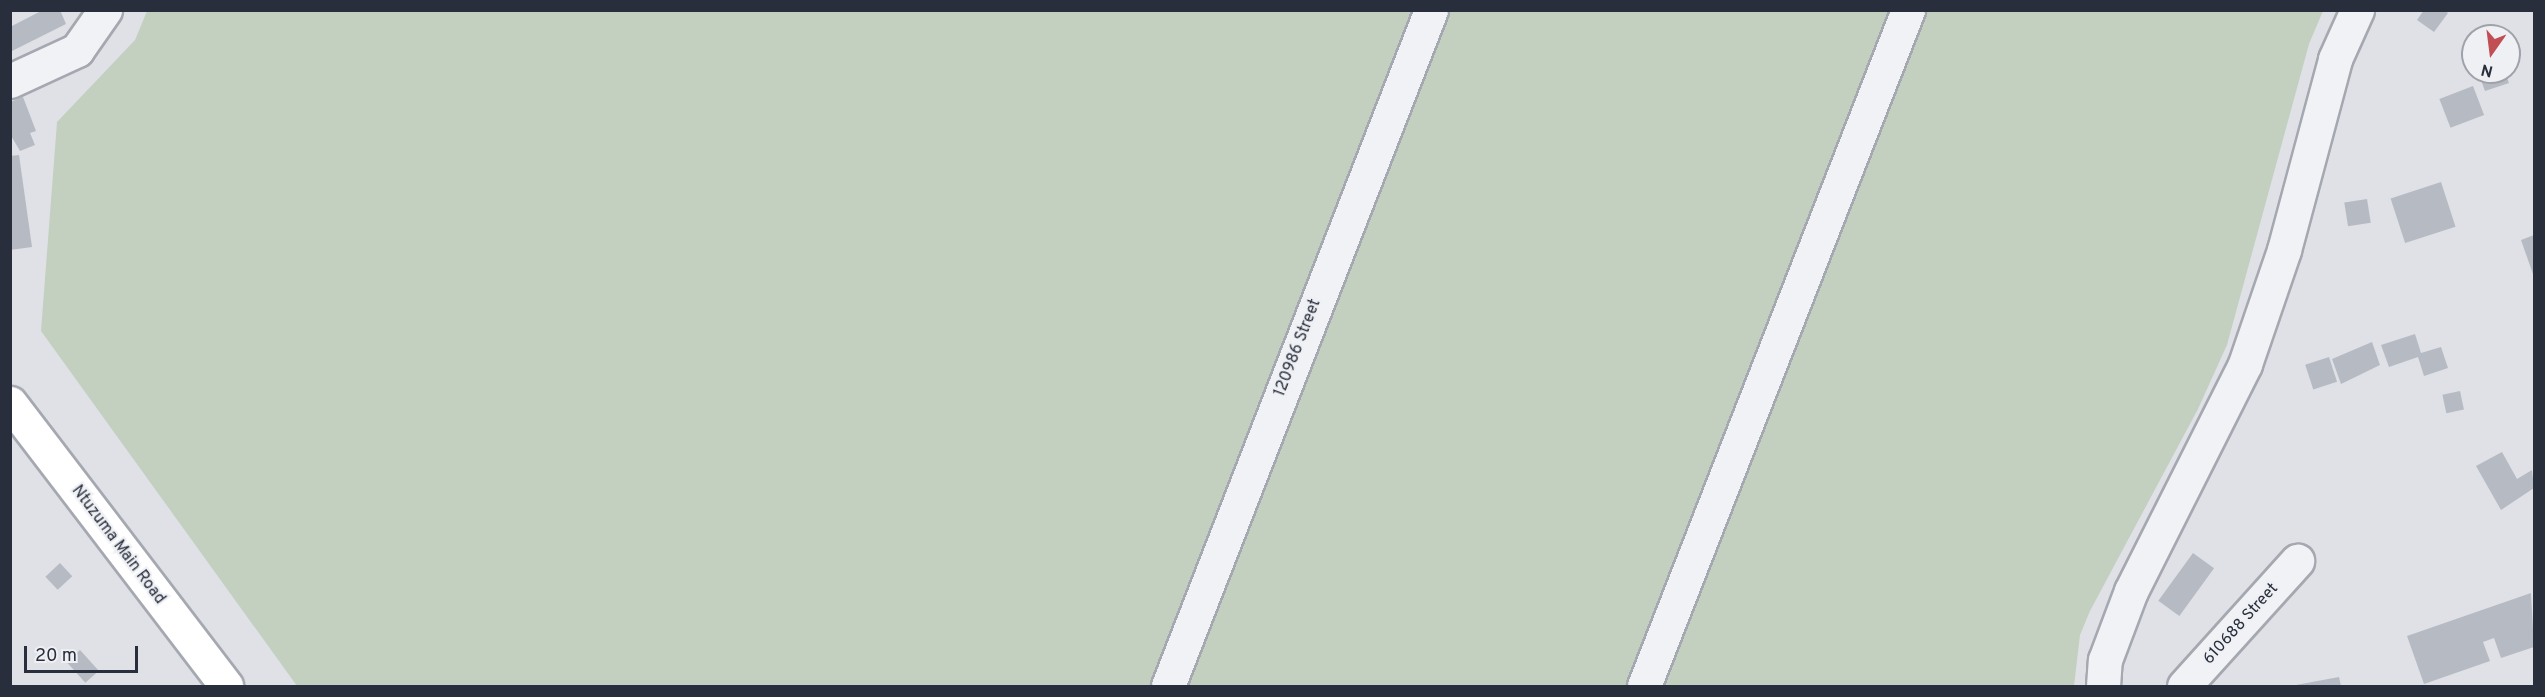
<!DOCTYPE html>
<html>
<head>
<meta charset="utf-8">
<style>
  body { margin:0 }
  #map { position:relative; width:2545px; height:697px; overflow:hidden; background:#dfe1e7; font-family:Overpass,sans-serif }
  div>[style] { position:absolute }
  .green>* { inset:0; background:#c3d0c0 }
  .building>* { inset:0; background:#b6bac3; transform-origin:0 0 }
  .roads { filter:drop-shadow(2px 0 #a5a8b0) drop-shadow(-2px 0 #a5a8b0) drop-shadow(0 2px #a5a8b0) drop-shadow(0 -2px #a5a8b0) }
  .minor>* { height:33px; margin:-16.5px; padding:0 16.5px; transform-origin:16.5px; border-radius:16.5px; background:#f1f2f5 }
  .secondary>* { height:33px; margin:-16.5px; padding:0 16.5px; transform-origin:16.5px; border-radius:16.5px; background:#fff }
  span { translate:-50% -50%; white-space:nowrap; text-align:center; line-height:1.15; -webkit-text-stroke:4.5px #eef0f4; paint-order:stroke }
  .street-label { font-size:16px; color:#292e3c }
  .frame { position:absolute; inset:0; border:12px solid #292e3c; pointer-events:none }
  .north { position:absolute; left:2461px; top:24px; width:60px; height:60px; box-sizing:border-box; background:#eef0f4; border:2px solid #9fa2aa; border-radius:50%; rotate:194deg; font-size:16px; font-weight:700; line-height:24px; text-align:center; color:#292e3c }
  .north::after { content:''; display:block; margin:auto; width:21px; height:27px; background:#c14e54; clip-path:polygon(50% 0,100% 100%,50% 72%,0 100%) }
  .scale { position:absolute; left:24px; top:646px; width:114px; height:27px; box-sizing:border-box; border:3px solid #292e3c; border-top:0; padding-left:8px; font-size:18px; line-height:21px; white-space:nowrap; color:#292e3c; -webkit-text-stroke:4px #eef0f4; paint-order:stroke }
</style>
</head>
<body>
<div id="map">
  <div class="green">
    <div style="clip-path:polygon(147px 11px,2323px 11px,2309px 44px,2227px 345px,2198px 409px,2090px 611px,2080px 635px,2074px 686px,297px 686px,41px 331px,57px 122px,135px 40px)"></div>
  </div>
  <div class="building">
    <div style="clip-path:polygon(43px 10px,60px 10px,66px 24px,10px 52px,10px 27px)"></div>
    <div style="clip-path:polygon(2424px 10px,2444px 10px,2448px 13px,2434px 32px,2417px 20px)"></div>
    <div style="clip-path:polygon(2478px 72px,2505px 72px,2509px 83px,2485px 91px)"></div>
    <div style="left:2473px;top:86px;width:31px;height:36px;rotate:69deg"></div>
    <div style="clip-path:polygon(23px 97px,36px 131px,30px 133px,35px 145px,20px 151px,10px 134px,10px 102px)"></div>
    <div style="clip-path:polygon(19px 155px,32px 247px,10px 250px,10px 156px)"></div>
    <div style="left:2441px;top:182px;width:47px;height:53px;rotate:72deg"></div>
    <div style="left:2367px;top:199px;width:24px;height:23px;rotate:81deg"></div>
    <div style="clip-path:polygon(2534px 235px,2534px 277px,2521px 240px)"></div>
    <div style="clip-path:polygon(2415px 334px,2421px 353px,2441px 347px,2448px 368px,2424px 376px,2418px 357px,2389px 367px,2381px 345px)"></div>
    <div style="clip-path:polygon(2372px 342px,2380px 365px,2341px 384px,2332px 359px)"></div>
    <div style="left:2329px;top:357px;width:26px;height:25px;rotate:72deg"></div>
    <div style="left:2460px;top:391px;width:19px;height:18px;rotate:78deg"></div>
    <div style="clip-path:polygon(2502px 452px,2517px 479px,2532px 470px,2534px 488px,2501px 510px,2476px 466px)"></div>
    <div style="left:2193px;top:553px;width:26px;height:59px;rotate:36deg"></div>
    <div style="left:60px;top:563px;width:18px;height:20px;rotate:47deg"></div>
    <div style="clip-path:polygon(2531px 593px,2534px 647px,2501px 658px,2494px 638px,2483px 642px,2490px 661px,2424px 684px,2407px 636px)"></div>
    <div style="left:80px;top:650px;width:28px;height:18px;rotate:48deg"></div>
    <div style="clip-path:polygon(2339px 677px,2341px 686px,2296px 686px,2296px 685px)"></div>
  </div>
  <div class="roads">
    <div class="minor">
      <div style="left:10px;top:81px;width:74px;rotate:-24.8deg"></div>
      <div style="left:77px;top:50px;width:49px;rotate:-55deg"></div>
      <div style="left:1168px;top:686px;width:725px;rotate:-68.74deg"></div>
      <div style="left:1644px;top:686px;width:726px;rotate:-68.67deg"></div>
      <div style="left:2103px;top:686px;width:26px;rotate:-86deg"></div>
      <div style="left:2105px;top:660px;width:74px;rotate:-69.4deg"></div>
      <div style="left:2131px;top:591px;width:254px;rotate:-63.3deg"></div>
      <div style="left:2245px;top:364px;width:120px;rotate:-71.1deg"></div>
      <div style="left:2284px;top:250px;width:198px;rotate:-75deg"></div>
      <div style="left:2335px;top:59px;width:54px;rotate:-65.8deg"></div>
      <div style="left:2184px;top:686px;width:169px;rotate:-47.9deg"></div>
    </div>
    <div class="secondary">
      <div style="left:10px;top:403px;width:356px;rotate:52.6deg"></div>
    </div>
  </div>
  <div class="street-label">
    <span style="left:1298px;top:348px;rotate:-69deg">120986 Street</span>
    <span style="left:118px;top:545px;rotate:53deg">Ntuzuma Main Road</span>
    <span style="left:2241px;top:624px;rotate:-48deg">610688 Street</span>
  </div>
  <div class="frame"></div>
  <div class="north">N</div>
  <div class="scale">20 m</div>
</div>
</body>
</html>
